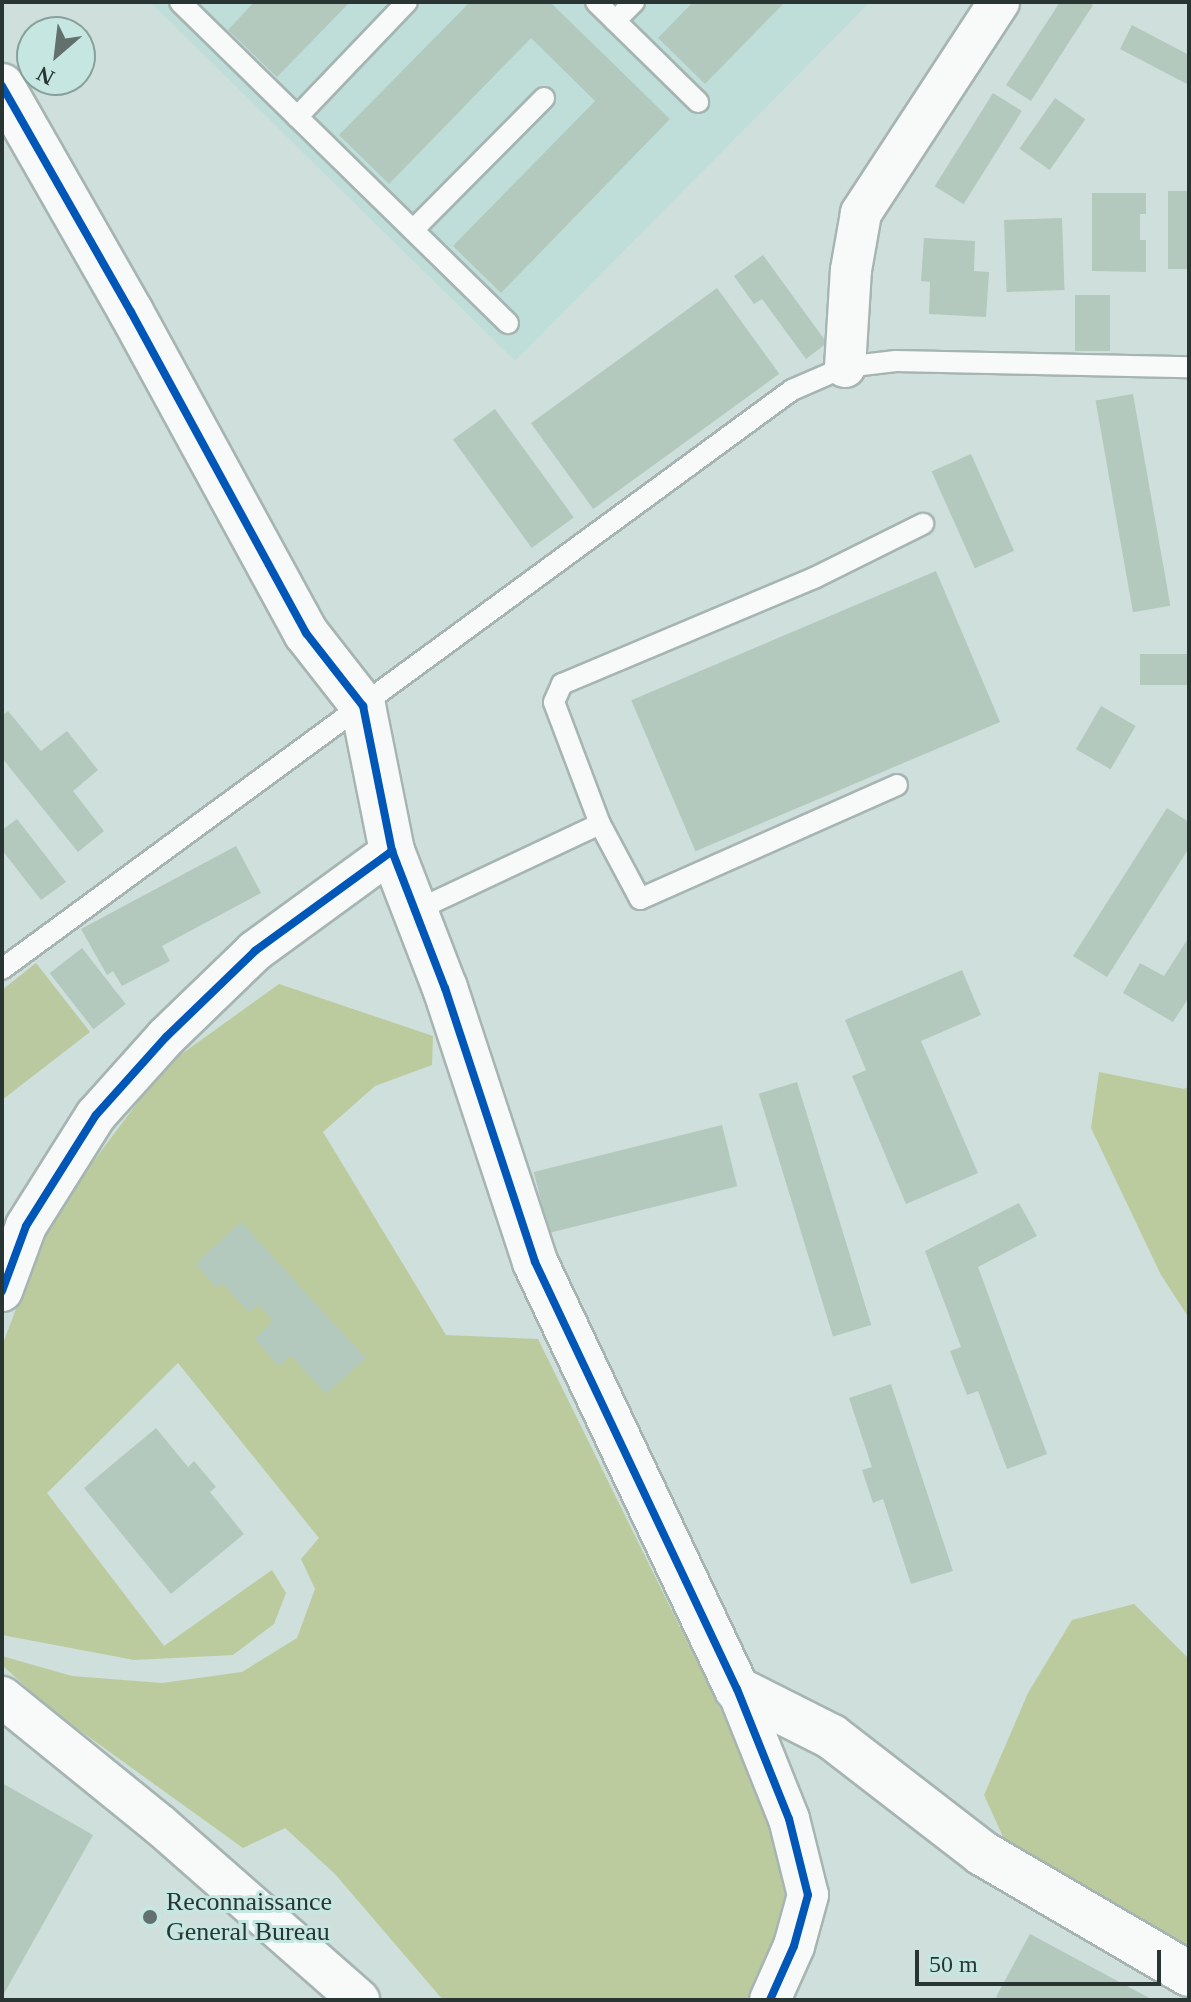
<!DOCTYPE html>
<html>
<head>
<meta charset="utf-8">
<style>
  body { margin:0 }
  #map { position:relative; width:1191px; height:2002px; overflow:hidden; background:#cedfdc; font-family:"Times New Roman",serif }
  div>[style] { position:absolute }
  .built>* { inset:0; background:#bfded9 }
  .green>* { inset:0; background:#bbc9a0 }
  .forest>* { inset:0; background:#bccb9e }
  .building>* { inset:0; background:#b4c9bd; transform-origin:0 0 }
  .roads { filter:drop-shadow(2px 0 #a6b5b2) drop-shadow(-2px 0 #a6b5b2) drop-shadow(0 2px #a6b5b2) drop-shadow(0 -2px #a6b5b2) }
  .lane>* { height:20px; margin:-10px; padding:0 10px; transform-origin:10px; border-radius:10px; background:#f8fafa }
  .street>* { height:40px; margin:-20px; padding:0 20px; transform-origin:20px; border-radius:20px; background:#f8fafa }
  .secondary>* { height:44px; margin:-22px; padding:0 22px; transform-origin:22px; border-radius:22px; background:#f8fafa }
  .cycleway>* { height:8px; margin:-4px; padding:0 4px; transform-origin:4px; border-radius:4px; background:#0057b8 }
  .dots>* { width:22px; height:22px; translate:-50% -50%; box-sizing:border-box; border:4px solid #c6e7e1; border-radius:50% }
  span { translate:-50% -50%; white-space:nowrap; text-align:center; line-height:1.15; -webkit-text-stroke:6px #c6e7e1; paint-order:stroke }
  .poi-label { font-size:26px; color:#283533 }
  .left { translate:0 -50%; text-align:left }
  .frame { position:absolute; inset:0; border:4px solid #283533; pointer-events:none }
  .north { position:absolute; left:16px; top:16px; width:80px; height:80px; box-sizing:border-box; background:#c6e7e1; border:2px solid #87a09b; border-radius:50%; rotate:208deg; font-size:22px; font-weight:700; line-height:32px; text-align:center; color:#283533 }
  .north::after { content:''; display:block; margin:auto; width:28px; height:36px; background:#62706e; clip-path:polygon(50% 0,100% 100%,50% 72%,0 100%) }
  .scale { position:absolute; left:915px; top:1950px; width:246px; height:36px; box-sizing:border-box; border:4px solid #283533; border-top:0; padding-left:10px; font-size:24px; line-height:28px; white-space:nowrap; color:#283533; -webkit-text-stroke:6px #c6e7e1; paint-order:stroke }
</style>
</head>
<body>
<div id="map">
  <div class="built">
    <div style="clip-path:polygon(150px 2px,870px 2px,515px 361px)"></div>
  </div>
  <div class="green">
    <div style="clip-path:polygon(36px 963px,90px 1032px,2px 1100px,2px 990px)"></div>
  </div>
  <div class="forest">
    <div style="clip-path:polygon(279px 984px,433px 1036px,432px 1065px,375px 1086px,323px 1132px,446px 1335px,538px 1339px,747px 1763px,790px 1883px,785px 1927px,766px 1978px,749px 2000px,443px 2000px,335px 1874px,285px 1828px,243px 1848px,50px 1709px,2px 1665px,2px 1656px,72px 1676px,162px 1683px,242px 1672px,297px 1638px,315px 1589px,301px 1559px,319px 1538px,178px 1363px,47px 1493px,164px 1646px,272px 1570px,286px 1593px,274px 1624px,233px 1655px,134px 1660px,2px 1635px,2px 1346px,50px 1219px,165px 1066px)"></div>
    <div style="clip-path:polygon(1099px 1072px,1184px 1089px,1189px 1086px,1189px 1318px,1161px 1275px,1091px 1128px)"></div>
    <div style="clip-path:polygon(1134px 1604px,1189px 1659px,1189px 1943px,1181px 1950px,1010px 1852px,984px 1795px,1028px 1693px,1072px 1620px)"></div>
  </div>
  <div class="building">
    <div style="clip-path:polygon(254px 2px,350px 2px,277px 77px,228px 30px)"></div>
    <div style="clip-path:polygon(470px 2px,550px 2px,670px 119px,501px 293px,453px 246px,595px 101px,531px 38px,389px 184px,339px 135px)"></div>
    <div style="clip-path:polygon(693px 2px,785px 2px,705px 84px,658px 38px)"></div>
    <div style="clip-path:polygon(1060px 2px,1087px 2px,1093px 5px,1031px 101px,1006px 85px)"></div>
    <div style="clip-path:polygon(1132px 25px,1189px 55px,1189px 85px,1120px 49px)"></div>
    <div style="left:993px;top:93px;width:34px;height:110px;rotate:32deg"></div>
    <div style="left:1055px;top:98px;width:37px;height:62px;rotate:35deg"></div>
    <div style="left:1168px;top:191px;width:21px;height:78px"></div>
    <div style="clip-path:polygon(1092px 193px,1146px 193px,1146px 214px,1140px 214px,1140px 240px,1146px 240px,1146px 272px,1092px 271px)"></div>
    <div style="left:1062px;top:218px;width:72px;height:58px;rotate:88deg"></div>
    <div style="clip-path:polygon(924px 238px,975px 241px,974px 271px,989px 272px,986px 317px,929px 314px,930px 282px,921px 281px)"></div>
    <div style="clip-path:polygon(763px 255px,827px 343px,806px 359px,762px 299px,754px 304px,734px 276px)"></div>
    <div style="left:717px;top:288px;width:106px;height:230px;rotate:54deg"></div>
    <div style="left:1075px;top:295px;width:35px;height:56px"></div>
    <div style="left:1133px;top:394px;width:215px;height:38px;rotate:80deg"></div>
    <div style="left:495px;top:409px;width:134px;height:52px;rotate:54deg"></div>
    <div style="left:971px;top:454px;width:106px;height:43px;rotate:66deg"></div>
    <div style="left:936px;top:571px;width:164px;height:331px;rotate:67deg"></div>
    <div style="left:1189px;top:654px;width:31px;height:49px;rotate:90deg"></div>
    <div style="left:1101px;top:706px;width:40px;height:50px;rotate:30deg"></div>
    <div style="clip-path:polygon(8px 711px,41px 751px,67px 731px,98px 770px,73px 791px,104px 831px,78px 852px,2px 758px,2px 716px)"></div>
    <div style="clip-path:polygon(1167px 808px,1189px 822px,1189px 848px,1107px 977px,1073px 956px)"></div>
    <div style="clip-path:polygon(17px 819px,66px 882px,41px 900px,2px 850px,2px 830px)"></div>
    <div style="clip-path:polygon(236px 846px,261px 893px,162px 946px,170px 961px,122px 986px,113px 971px,107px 975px,81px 929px)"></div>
    <div style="clip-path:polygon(1189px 937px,1189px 997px,1173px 1022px,1123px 993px,1140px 963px,1164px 976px)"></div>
    <div style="left:82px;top:948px;width:71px;height:41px;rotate:52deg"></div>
    <div style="clip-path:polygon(962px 970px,981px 1015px,921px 1041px,978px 1173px,906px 1204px,852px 1076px,866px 1070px,845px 1020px)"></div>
    <div style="left:797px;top:1082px;width:254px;height:40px;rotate:73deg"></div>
    <div style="left:722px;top:1125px;width:63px;height:194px;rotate:76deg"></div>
    <div style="clip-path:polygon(1019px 1203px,1037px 1236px,978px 1267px,1047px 1454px,1007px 1469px,978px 1391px,967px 1395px,950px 1351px,961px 1347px,925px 1251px)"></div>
    <div style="clip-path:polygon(241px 1222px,366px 1358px,326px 1394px,291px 1356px,279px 1366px,254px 1339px,273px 1321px,258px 1304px,249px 1313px,222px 1283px,217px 1288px,195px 1264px)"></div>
    <div style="clip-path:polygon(891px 1384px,953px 1571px,911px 1584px,883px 1499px,873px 1503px,862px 1470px,872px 1467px,849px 1398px)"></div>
    <div style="clip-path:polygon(156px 1428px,188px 1467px,194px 1461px,216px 1487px,210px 1492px,244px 1534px,171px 1594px,84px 1488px)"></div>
    <div style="clip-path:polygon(2px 1783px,93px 1835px,2px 1997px)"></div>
    <div style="clip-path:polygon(1030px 1934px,1153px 2000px,1002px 2000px,996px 1997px)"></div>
  </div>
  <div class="roads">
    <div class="lane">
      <div style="left:180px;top:2px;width:459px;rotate:44.4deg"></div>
      <div style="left:596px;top:2px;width:143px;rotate:44.4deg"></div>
      <div style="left:615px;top:21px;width:27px;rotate:-45deg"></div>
      <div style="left:297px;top:117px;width:159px;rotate:-46.3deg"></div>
      <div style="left:413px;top:230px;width:186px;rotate:-45.2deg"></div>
      <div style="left:600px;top:824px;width:85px;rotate:61.9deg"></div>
      <div style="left:640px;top:899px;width:281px;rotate:-23.9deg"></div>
      <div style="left:417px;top:910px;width:202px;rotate:-25.2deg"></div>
      <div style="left:600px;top:824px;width:130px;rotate:-110.7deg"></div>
      <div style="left:554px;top:702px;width:20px;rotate:-66deg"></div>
      <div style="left:562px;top:684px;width:273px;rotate:-22.8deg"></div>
      <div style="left:814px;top:578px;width:122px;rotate:-26.4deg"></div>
      <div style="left:2px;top:969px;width:979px;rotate:-36.24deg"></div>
      <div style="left:792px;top:390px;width:58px;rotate:-23.5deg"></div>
      <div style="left:845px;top:367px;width:51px;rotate:-6.7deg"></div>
      <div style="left:896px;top:361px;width:293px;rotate:1.2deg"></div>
    </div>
    <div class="street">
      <div style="left:845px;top:367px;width:97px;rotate:-86.5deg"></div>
      <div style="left:851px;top:270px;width:58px;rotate:-80deg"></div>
      <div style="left:861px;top:213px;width:252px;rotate:-56.8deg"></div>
      <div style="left:2px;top:1291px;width:69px;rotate:-69.7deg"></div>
      <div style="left:26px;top:1226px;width:131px;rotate:-57.8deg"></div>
      <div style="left:96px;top:1115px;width:105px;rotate:-48.1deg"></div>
      <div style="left:166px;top:1037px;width:124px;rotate:-44deg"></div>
      <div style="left:255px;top:951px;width:170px;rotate:-36.1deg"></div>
      <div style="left:737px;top:1689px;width:140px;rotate:68.2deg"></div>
      <div style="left:789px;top:1819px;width:78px;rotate:76deg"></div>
      <div style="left:808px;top:1895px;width:53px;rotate:105.4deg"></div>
      <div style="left:794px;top:1946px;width:59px;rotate:114deg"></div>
      <div style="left:2px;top:1697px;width:203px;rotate:39deg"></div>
      <div style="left:160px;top:1825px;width:265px;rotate:41.3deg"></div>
    </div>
    <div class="secondary">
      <div style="left:2px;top:86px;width:260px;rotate:60.3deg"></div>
      <div style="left:131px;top:312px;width:366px;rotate:61.4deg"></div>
      <div style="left:306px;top:633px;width:93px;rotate:52deg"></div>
      <div style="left:363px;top:706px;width:148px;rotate:78.7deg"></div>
      <div style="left:392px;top:851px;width:147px;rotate:68.9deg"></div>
      <div style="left:445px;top:988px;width:288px;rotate:71.8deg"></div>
      <div style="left:535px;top:1262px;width:472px;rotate:64.7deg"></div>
      <div style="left:737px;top:1689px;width:106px;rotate:26.8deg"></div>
      <div style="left:832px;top:1737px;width:190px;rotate:37.7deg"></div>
      <div style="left:982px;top:1853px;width:240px;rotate:30.3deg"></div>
    </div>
  </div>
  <div class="cycleway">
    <div style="left:2px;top:86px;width:260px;rotate:60.3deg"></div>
    <div style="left:131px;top:312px;width:366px;rotate:61.4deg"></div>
    <div style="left:306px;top:633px;width:93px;rotate:52deg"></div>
    <div style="left:363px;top:706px;width:148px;rotate:78.7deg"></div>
    <div style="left:392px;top:851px;width:147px;rotate:68.9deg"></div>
    <div style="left:445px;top:988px;width:288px;rotate:71.8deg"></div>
    <div style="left:535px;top:1262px;width:472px;rotate:64.7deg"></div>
    <div style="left:737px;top:1689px;width:140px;rotate:68.2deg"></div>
    <div style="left:789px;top:1819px;width:78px;rotate:76deg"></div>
    <div style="left:808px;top:1895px;width:53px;rotate:105.4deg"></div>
    <div style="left:794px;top:1946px;width:59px;rotate:114deg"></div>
    <div style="left:2px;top:1291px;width:69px;rotate:-69.7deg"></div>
    <div style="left:26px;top:1226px;width:131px;rotate:-57.8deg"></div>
    <div style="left:96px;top:1115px;width:105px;rotate:-48.1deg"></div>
    <div style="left:166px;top:1037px;width:124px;rotate:-44deg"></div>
    <div style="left:255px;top:951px;width:170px;rotate:-36.1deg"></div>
  </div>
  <div class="dots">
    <div style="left:150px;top:1917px;background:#62706e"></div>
  </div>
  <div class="poi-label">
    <span class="left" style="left:166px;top:1917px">Reconnaissance<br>General Bureau</span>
  </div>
  <div class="frame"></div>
  <div class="north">N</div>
  <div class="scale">50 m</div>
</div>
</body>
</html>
